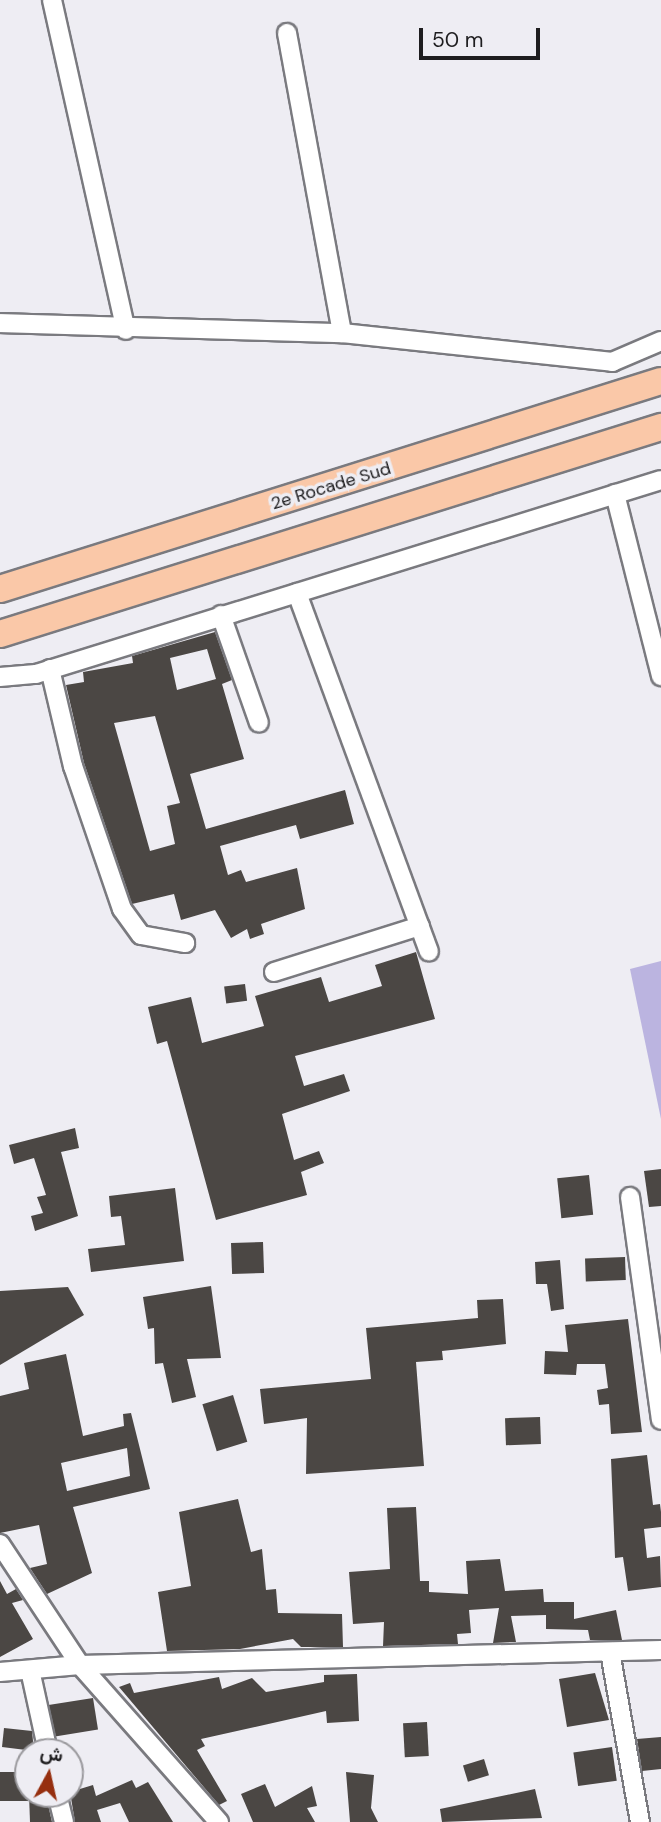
<!DOCTYPE html>
<html>
<head>
<meta charset="utf-8">
<style>
  body { margin:0 }
  #map { position:relative; width:661px; height:1822px; overflow:hidden; background:#eeedf3; font-family:"DM Sans",Vazirmatn,sans-serif }
  div>[style] { position:absolute }
  .green>* { inset:0; background:#bbb4e0 }
  .building>* { inset:0; background:#4b4744; transform-origin:0 0 }
  .roads { filter:drop-shadow(2px 0 #7a7a7f) drop-shadow(-2px 0 #7a7a7f) drop-shadow(0 2px #7a7a7f) drop-shadow(0 -2px #7a7a7f) }
  .minor>* { height:18px; margin:-9px; padding:0 9px; transform-origin:9px; border-radius:9px; background:#fff }
  .highway>* { height:26px; margin:-13px; padding:0 13px; transform-origin:13px; border-radius:13px; background:#fac8a8 }
  span { translate:-50% -50%; white-space:nowrap; text-align:center; line-height:1.15; -webkit-text-stroke:7px #eeedf3; paint-order:stroke }
  .street-label { font-size:18px; color:#1e1d1f }
  .north { position:absolute; left:14px; top:1738px; width:70px; height:70px; box-sizing:border-box; background:#eeedf3; border:2px solid #9b9a9e; border-radius:50%; rotate:8deg; font-size:19px; font-weight:700; line-height:28px; text-align:center; color:#1e1d1f }
  .north::after { content:''; display:block; margin:auto; width:24px; height:32px; background:#962f0f; clip-path:polygon(50% 0,100% 100%,50% 72%,0 100%) }
  .scale { position:absolute; left:419px; top:28px; width:121px; height:32px; box-sizing:border-box; border:4px solid #1e1d1f; border-top:0; padding-left:9px; font-size:21px; line-height:24px; white-space:nowrap; color:#1e1d1f; -webkit-text-stroke:5px #eeedf3; paint-order:stroke }
</style>
</head>
<body>
<div id="map">
  <div class="green">
    <div style="clip-path:polygon(661px 961px,661px 1119px,630px 969px)"></div>
  </div>
  <div class="building">
    <div style="clip-path:polygon(evenodd,215px 632px,232px 680px,222px 684px,244px 759px,190px 774px,206px 829px,345px 790px,354px 824px,300px 839px,296px 825px,220px 846px,228px 875px,241px 870px,246px 882px,297px 868px,305px 909px,261px 924px,264px 934px,250px 939px,247px 929px,231px 938px,215px 910px,181px 920px,174px 894px,132px 904px,84px 763px,66px 685px,84px 682px,83px 672px,133px 663px,132px 656px,215px 632px,207px 649px,216px 679px,177px 690px,170px 658px,207px 649px,215px 632px,155px 716px,180px 803px,167px 806px,175px 844px,150px 851px,114px 723px,155px 716px)"></div>
    <div style="clip-path:polygon(416px 952px,435px 1019px,295px 1056px,304px 1086px,344px 1074px,350px 1091px,282px 1114px,294px 1160px,319px 1151px,324px 1163px,301px 1172px,307px 1195px,216px 1220px,167px 1041px,157px 1044px,148px 1007px,191px 997px,202px 1043px,264px 1026px,255px 996px,321px 977px,329px 1002px,382px 986px,375px 965px)"></div>
    <div style="left:245px;top:984px;width:17px;height:21px;rotate:83deg"></div>
    <div style="clip-path:polygon(75px 1128px,79px 1148px,61px 1152px,78px 1216px,35px 1231px,31px 1216px,43px 1213px,37px 1197px,46px 1195px,34px 1158px,14px 1164px,9px 1145px)"></div>
    <div style="clip-path:polygon(661px 1169px,661px 1206px,649px 1207px,644px 1171px)"></div>
    <div style="left:589px;top:1175px;width:40px;height:32px;rotate:84deg"></div>
    <div style="clip-path:polygon(175px 1188px,184px 1261px,91px 1272px,88px 1249px,125px 1245px,121px 1216px,111px 1217px,109px 1196px)"></div>
    <div style="left:263px;top:1242px;width:31px;height:32px;rotate:88deg"></div>
    <div style="left:625px;top:1257px;width:23px;height:40px;rotate:88deg"></div>
    <div style="clip-path:polygon(560px 1260px,564px 1309px,551px 1311px,547px 1284px,536px 1284px,535px 1262px)"></div>
    <div style="clip-path:polygon(211px 1286px,221px 1358px,187px 1359px,196px 1397px,172px 1403px,163px 1363px,155px 1364px,154px 1328px,148px 1329px,143px 1297px)"></div>
    <div style="clip-path:polygon(68px 1287px,84px 1315px,0 1365px,0 1291px)"></div>
    <div style="clip-path:polygon(503px 1299px,506px 1344px,442px 1351px,443px 1360px,416px 1362px,424px 1466px,306px 1474px,307px 1418px,264px 1424px,260px 1389px,371px 1379px,366px 1328px,478px 1318px,477px 1300px)"></div>
    <div style="clip-path:polygon(628px 1319px,642px 1432px,611px 1434px,609px 1404px,599px 1405px,597px 1390px,608px 1388px,605px 1364px,577px 1364px,576px 1375px,544px 1374px,545px 1351px,568px 1352px,565px 1325px)"></div>
    <div style="clip-path:polygon(evenodd,66px 1354px,83px 1436px,124px 1426px,123px 1414px,131px 1413px,150px 1489px,73px 1507px,92px 1573px,47px 1594px,30px 1568px,47px 1564px,39px 1525px,0 1533px,0 1396px,29px 1389px,24px 1363px,66px 1354px,127px 1448px,130px 1476px,67px 1491px,61px 1463px,127px 1448px)"></div>
    <div style="left:233px;top:1395px;width:49px;height:32px;rotate:73deg"></div>
    <div style="left:540px;top:1417px;width:27px;height:35px;rotate:88deg"></div>
    <div style="clip-path:polygon(647px 1455px,653px 1505px,660px 1504px,661px 1512px,661px 1527px,644px 1529px,647px 1558px,660px 1556px,661px 1587px,628px 1591px,623px 1557px,615px 1558px,611px 1459px)"></div>
    <div style="clip-path:polygon(238px 1499px,251px 1552px,262px 1549px,266px 1590px,276px 1589px,278px 1613px,342px 1614px,343px 1647px,301px 1647px,293px 1639px,240px 1649px,167px 1651px,158px 1592px,191px 1586px,179px 1512px)"></div>
    <div style="clip-path:polygon(416px 1507px,420px 1581px,429px 1581px,429px 1592px,468px 1594px,466px 1561px,500px 1559px,505px 1591px,543px 1589px,544px 1602px,574px 1602px,574px 1619px,616px 1610px,622px 1640px,590px 1640px,588px 1630px,546px 1629px,546px 1615px,511px 1616px,516px 1642px,493px 1643px,499px 1608px,469px 1610px,471px 1633px,457px 1634px,458px 1644px,383px 1646px,384px 1622px,353px 1624px,349px 1572px,390px 1569px,387px 1508px)"></div>
    <div style="clip-path:polygon(0 1581px,7px 1594px,16px 1589px,23px 1600px,12px 1603px,33px 1639px,0 1657px)"></div>
    <div style="clip-path:polygon(595px 1673px,609px 1720px,567px 1727px,559px 1679px)"></div>
    <div style="clip-path:polygon(357px 1674px,359px 1721px,327px 1723px,326px 1711px,201px 1739px,205px 1746px,197px 1750px,227px 1801px,219px 1805px,119px 1687px,130px 1683px,134px 1693px,219px 1677px,222px 1689px,252px 1678px,266px 1692px,324px 1682px,324px 1675px)"></div>
    <div style="left:93px;top:1698px;width:32px;height:45px;rotate:81deg"></div>
    <div style="left:427px;top:1722px;width:34px;height:24px;rotate:87deg"></div>
    <div style="clip-path:polygon(4px 1728px,32px 1731px,34px 1751px,2px 1747px)"></div>
    <div style="clip-path:polygon(661px 1737px,661px 1769px,642px 1771px,637px 1739px)"></div>
    <div style="left:612px;top:1747px;width:34px;height:39px;rotate:82deg"></div>
    <div style="left:484px;top:1759px;width:17px;height:22px;rotate:73deg"></div>
    <div style="left:28px;top:1772px;width:29px;height:28px;rotate:90deg"></div>
    <div style="clip-path:polygon(346px 1772px,374px 1775px,371px 1808px,378px 1822px,350px 1822px)"></div>
    <div style="clip-path:polygon(132px 1780px,136px 1788px,148px 1782px,173px 1822px,129px 1822px,120px 1803px,97px 1810px,101px 1822px,75px 1822px,70px 1792px,93px 1785px,96px 1796px)"></div>
    <div style="clip-path:polygon(265px 1784px,275px 1807px,312px 1786px,317px 1806px,307px 1808px,315px 1822px,253px 1822px,241px 1794px)"></div>
    <div style="clip-path:polygon(535px 1789px,542px 1818px,442px 1822px,440px 1809px)"></div>
    <div style="clip-path:polygon(29px 1794px,47px 1800px,52px 1822px,30px 1822px)"></div>
  </div>
  <div class="roads">
    <div class="minor">
      <div style="left:52px;top:0;width:338px;rotate:77.4deg"></div>
      <div style="left:287px;top:33px;width:305px;rotate:79.6deg"></div>
      <div style="left:0;top:323px;width:342px;rotate:1.7deg"></div>
      <div style="left:342px;top:333px;width:272px;rotate:6.1deg"></div>
      <div style="left:612px;top:362px;width:53px;rotate:-23.2deg"></div>
      <div style="left:615px;top:494px;width:188px;rotate:75.8deg"></div>
      <div style="left:297px;top:593px;width:382px;rotate:69.8deg"></div>
      <div style="left:221px;top:615px;width:114px;rotate:70.6deg"></div>
      <div style="left:50px;top:669px;width:100px;rotate:76.7deg"></div>
      <div style="left:73px;top:766px;width:151px;rotate:71.1deg"></div>
      <div style="left:122px;top:909px;width:32px;rotate:54deg"></div>
      <div style="left:141px;top:935px;width:45px;rotate:10.3deg"></div>
      <div style="left:0;top:677px;width:36px;rotate:-5deg"></div>
      <div style="left:36px;top:674px;width:654px;rotate:-17.24deg"></div>
      <div style="left:274px;top:972px;width:153px;rotate:-17.5deg"></div>
      <div style="left:630px;top:1197px;width:225px;rotate:82.1deg"></div>
      <div style="left:0;top:1544px;width:145px;rotate:56.5deg"></div>
      <div style="left:80px;top:1665px;width:581px;rotate:-1.48deg"></div>
      <div style="left:610px;top:1652px;width:173px;rotate:80deg"></div>
      <div style="left:30px;top:1670px;width:84px;rotate:77.6deg"></div>
      <div style="left:0;top:1672px;width:80px;rotate:-5deg"></div>
      <div style="left:80px;top:1665px;width:210px;rotate:48.5deg"></div>
      <div style="left:57px;top:1794px;width:29px;rotate:76deg"></div>
    </div>
    <div class="highway">
      <div style="left:0;top:589px;width:693px;rotate:-17.47deg"></div>
      <div style="left:0;top:634px;width:693px;rotate:-17.39deg"></div>
    </div>
  </div>
  <div class="street-label">
    <span style="left:331px;top:486px;rotate:-17deg">2e Rocade Sud</span>
  </div>
  <div class="north">ش</div>
  <div class="scale">50 m</div>
</div>
</body>
</html>
